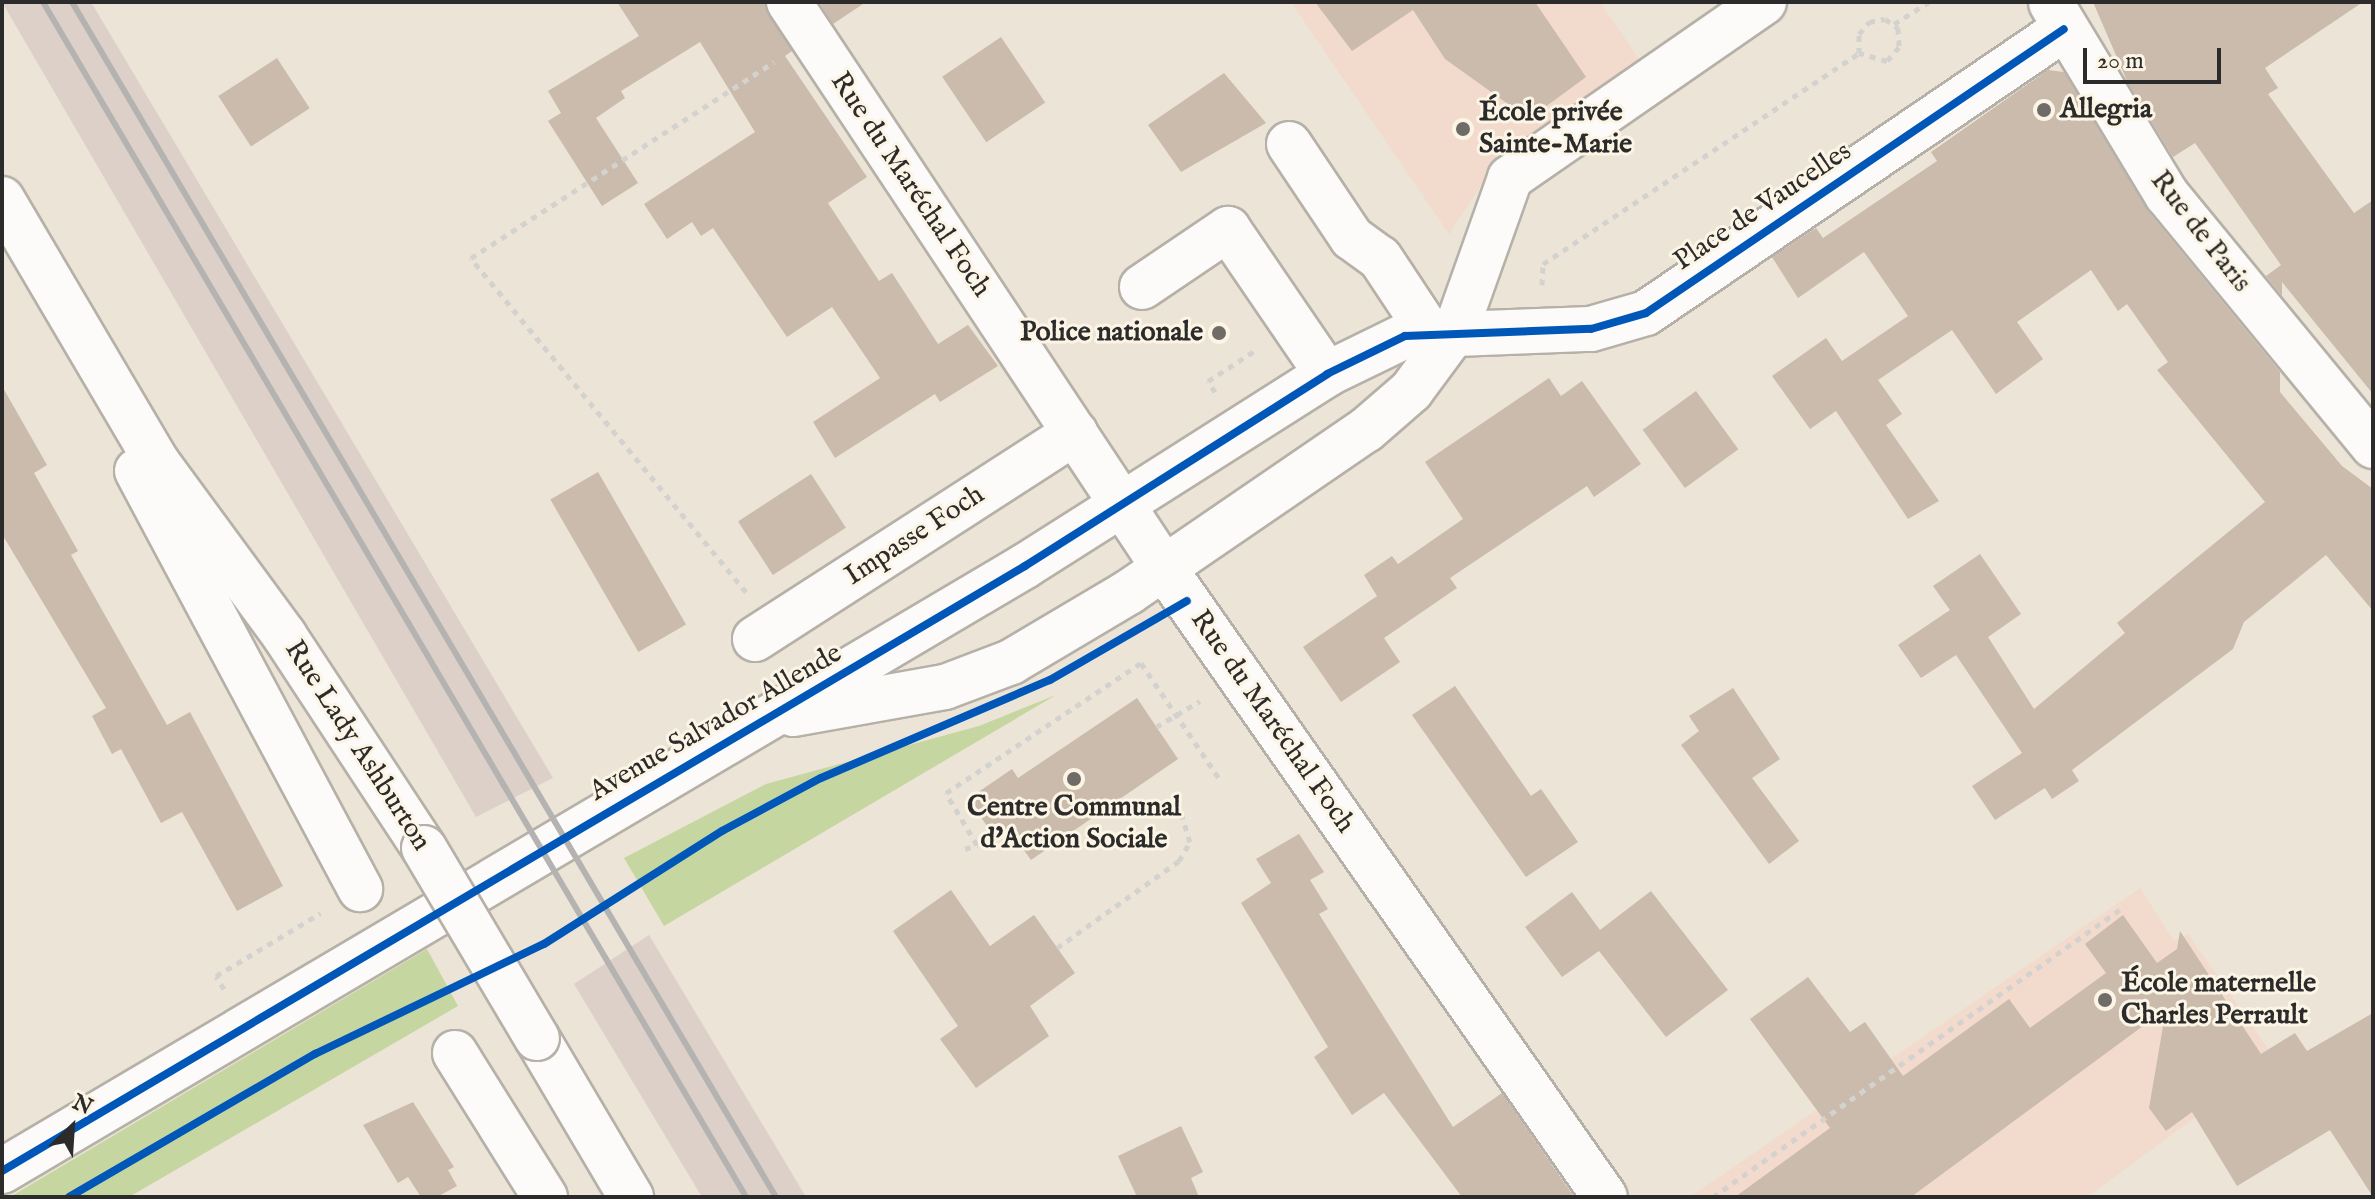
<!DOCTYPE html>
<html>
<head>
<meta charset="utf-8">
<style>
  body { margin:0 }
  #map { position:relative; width:2375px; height:1199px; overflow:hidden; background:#ece4d6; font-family:"IM FELL English",serif }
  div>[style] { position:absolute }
  .built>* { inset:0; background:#f2dacc }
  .industrial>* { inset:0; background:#ddd0c8 }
  .green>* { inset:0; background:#c6d6a0 }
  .building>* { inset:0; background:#cabbac; transform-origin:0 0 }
  .path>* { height:5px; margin-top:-2.5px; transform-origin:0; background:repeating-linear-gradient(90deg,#d4d2cf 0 6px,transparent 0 12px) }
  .roads { filter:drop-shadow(2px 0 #b6b1a8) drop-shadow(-2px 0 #b6b1a8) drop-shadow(0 2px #b6b1a8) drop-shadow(0 -2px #b6b1a8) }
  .minor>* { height:44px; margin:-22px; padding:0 22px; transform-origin:22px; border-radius:22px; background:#fcfbf9 }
  .rail>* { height:6px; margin:-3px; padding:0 3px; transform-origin:3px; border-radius:3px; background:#b4b3b1 }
  .bridges { filter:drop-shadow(2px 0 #b6b1a8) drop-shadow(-2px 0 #b6b1a8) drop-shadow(0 2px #b6b1a8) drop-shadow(0 -2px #b6b1a8) }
  .minor-bridge>* { height:44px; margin:-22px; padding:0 22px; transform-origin:22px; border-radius:22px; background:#fcfbf9 }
  .cycleway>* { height:8px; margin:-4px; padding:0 4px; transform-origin:4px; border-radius:4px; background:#0057b8 }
  .dots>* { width:22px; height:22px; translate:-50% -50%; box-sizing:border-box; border:4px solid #fcf5e5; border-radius:50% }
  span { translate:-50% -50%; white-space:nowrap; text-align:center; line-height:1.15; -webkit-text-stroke:6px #fcf5e5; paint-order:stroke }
  .poi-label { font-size:28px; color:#2b2b2b; font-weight:700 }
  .left { translate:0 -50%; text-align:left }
  .right { translate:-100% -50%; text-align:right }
  .street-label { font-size:28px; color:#2b2b2b }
  .frame { position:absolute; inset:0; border:4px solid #2b2b2b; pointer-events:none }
  .north { position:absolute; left:32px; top:1087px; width:80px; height:80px; -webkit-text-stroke:6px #fcf5e5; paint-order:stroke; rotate:25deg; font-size:22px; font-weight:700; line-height:32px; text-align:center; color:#2b2b2b }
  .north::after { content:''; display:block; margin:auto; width:28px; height:36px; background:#2b2b2b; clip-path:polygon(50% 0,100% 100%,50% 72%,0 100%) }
  .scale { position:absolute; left:2083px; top:48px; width:138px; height:36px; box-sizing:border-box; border:4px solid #2b2b2b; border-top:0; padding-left:10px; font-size:24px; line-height:28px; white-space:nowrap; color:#2b2b2b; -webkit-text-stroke:6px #fcf5e5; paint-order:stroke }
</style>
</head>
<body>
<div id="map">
  <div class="built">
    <div style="clip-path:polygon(1291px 2px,1600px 2px,1641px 62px,1492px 169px,1449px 234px)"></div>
    <div style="clip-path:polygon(2140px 888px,2174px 941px,2188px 934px,2275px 1059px,2087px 1197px,1690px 1197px)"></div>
  </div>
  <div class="industrial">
    <div style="clip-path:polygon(2px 2px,91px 2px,553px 778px,476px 817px)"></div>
    <div style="clip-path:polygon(649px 935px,806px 1197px,702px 1197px,574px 984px)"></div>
  </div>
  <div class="green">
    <div style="clip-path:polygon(1056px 695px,664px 926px,624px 858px,766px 784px,979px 726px)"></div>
    <div style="clip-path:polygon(427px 949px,458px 1006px,129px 1197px,10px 1197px)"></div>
  </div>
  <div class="building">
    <div style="clip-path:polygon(617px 2px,764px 2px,792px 51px,785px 56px,867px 177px,828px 203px,879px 281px,892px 273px,938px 344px,968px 325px,998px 366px,940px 402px,935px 394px,835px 458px,813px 422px,880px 378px,832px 307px,787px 337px,713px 228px,701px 236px,692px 222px,667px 239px,644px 204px,755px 132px,700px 42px,621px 91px,625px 98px,596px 118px,638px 183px,602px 206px,548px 121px,561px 113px,548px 91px,639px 36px)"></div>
    <div style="clip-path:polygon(819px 2px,866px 2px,833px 24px)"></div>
    <div style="clip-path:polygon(1315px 2px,1535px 2px,1586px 77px,1537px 113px,1533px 106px,1522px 114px,1445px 59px,1413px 10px,1352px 51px)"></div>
    <div style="clip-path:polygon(2093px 2px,2363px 2px,2265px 68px,2278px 88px,2268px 94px,2354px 213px,2373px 200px,2373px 394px,2282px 282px,2282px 296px,2266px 276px,2281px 265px,2195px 143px,2173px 157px,2128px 83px)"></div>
    <div style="left:1001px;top:37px;width:79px;height:71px;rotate:56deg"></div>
    <div style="left:277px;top:58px;width:60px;height:70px;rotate:57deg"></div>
    <div style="clip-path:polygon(2048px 70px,2064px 72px,2148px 211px,2280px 372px,2280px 392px,2342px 466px,2373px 489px,2373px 611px,2326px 555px,2244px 622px,2233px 649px,2072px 770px,2079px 781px,2052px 799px,2045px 788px,1995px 820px,1972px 786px,2022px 753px,1956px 655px,1921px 678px,1898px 645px,1950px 610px,1933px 586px,1980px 554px,2021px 614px,1988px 637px,2034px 709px,2125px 633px,2117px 623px,2265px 502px,2157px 370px,2168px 362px,2127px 304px,2118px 311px,2091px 270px,2017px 322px,2043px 359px,1996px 394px,1952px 330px,1878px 380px,1902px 414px,1886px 425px,1939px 501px,1908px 519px,1836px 411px,1810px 429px,1772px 376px,1826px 338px,1842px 361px,1908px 316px,1864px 252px,1798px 298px,1772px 257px,1816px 228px,1823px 238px,1937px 161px,1931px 152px)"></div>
    <div style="clip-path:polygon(1224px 73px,1266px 123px,1181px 172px,1148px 125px)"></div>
    <div style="clip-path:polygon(1549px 378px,1561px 396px,1582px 381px,1641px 464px,1594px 497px,1587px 486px,1450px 578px,1457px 588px,1384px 638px,1400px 662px,1341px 702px,1303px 647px,1377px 596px,1364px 575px,1392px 556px,1398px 564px,1463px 519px,1425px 462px)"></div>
    <div style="clip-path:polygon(2px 386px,47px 465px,34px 473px,78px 551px,71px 555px,167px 725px,190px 712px,283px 886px,237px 911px,182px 812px,161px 823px,121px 749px,112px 754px,92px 716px,106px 708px,2px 534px)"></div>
    <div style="left:1696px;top:391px;width:72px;height:66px;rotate:54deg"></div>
    <div style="left:598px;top:472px;width:176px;height:55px;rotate:60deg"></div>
    <div style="left:811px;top:474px;width:64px;height:87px;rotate:57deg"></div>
    <div style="clip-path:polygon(1455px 686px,1531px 796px,1541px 789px,1578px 842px,1526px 877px,1412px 715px)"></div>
    <div style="clip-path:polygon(1733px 688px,1780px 759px,1752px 778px,1799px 841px,1769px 864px,1681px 745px,1699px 731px,1689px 716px)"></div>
    <div style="clip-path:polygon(1137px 698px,1178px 759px,1031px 860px,1011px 832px,997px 840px,968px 799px,1012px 769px,1018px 778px)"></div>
    <div style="clip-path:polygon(1299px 834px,1324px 872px,1310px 880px,1328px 909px,1319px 914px,1453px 1127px,1502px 1093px,1574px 1197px,1462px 1197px,1384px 1093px,1352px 1115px,1314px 1057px,1328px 1047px,1241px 903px,1271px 883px,1256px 859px)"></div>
    <div style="clip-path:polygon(951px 890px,990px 946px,1034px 915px,1075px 973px,1030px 1006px,1049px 1036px,976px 1088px,940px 1039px,958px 1026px,893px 931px)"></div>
    <div style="clip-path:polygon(1651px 891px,1728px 990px,1666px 1037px,1599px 951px,1562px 977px,1525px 927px,1572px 892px,1600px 930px)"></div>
    <div style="clip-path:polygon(2123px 915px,2157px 963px,2177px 949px,2180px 931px,2261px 1054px,2295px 1033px,2307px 1051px,2373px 1013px,2373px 1197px,2330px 1130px,2237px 1186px,2192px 1112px,2166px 1131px,2149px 1108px,2166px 1009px,1911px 1197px,1735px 1197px,1830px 1128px,1750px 1019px,1808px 977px,1850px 1032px,1865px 1022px,1903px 1076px,2009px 999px,2030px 1028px,2106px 973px,2085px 944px)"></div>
    <div style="clip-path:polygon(413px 1102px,454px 1167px,448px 1170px,457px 1186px,437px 1197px,421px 1197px,408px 1177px,398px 1183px,363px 1125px)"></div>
    <div style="clip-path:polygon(1181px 1126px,1203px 1172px,1191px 1178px,1199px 1197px,1137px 1197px,1118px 1156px)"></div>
  </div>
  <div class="path">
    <div style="left:1894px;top:24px;width:41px;rotate:-32.2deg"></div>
    <div style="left:1542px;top:285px;width:21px;rotate:-87deg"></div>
    <div style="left:1543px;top:264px;width:380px;rotate:-33.7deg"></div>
    <div style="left:1859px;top:53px;width:19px;rotate:-90deg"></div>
    <div style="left:1859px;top:34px;width:16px;rotate:-50deg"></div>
    <div style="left:1869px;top:22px;width:16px;rotate:-11deg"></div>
    <div style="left:1885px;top:19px;width:16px;rotate:35deg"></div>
    <div style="left:1898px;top:28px;width:19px;rotate:87deg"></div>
    <div style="left:1899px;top:47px;width:18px;rotate:131deg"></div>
    <div style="left:1887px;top:61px;width:29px;rotate:-164deg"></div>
    <div style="left:1215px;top:392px;width:13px;rotate:-122deg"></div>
    <div style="left:1208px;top:381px;width:57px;rotate:-32.9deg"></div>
    <div style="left:746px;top:592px;width:433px;rotate:-129.5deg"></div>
    <div style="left:471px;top:258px;width:361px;rotate:-32.9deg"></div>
    <div style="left:1156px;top:727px;width:51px;rotate:-30.6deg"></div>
    <div style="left:965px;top:849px;width:13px;rotate:-18deg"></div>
    <div style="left:977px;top:845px;width:61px;rotate:-120.8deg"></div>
    <div style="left:946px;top:793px;width:234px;rotate:-33.7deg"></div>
    <div style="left:1141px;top:663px;width:139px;rotate:55.9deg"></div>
    <div style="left:1057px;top:948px;width:150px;rotate:-35.5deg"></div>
    <div style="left:1179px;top:861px;width:22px;rotate:-60deg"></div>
    <div style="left:1190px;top:842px;width:44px;rotate:-107.2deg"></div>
    <div style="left:224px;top:989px;width:15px;rotate:-122deg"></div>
    <div style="left:216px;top:976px;width:122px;rotate:-31deg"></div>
    <div style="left:1713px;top:1197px;width:504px;rotate:-35.23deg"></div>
  </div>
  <div class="roads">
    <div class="minor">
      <div style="left:789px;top:2px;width:679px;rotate:56.47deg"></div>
      <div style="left:1164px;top:568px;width:768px;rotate:54.97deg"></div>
      <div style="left:2051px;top:3px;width:224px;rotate:58.9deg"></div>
      <div style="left:2167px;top:195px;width:325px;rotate:50.6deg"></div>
      <div style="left:1289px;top:144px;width:113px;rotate:56.2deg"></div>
      <div style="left:1352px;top:238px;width:34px;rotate:36deg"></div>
      <div style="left:1380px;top:258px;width:89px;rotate:56.5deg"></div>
      <div style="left:2px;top:199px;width:305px;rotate:59.5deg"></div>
      <div style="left:157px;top:462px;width:215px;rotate:53.7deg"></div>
      <div style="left:284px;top:635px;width:255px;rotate:56.7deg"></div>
      <div style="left:1142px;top:287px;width:104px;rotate:-34deg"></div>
      <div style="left:1228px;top:229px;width:176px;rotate:55.7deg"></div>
      <div style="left:137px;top:471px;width:474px;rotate:61.9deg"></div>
      <div style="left:755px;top:639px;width:381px;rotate:-32.8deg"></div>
      <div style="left:793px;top:714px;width:154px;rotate:-10.1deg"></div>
      <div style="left:945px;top:687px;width:71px;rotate:-20.7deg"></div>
      <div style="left:1011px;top:662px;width:137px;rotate:-30.7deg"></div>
      <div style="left:1129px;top:592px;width:287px;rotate:-34.4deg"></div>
      <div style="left:1366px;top:430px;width:60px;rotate:-40.9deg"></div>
      <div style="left:1411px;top:391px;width:76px;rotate:-53.6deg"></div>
      <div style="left:1456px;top:330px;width:161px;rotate:-70.4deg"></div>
      <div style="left:1510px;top:178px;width:309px;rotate:-34.7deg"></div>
      <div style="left:537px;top:1038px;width:185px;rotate:59.4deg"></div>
      <div style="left:455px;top:1053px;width:170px;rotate:58deg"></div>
      <div style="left:2px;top:1171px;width:1189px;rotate:-30.6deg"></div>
      <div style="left:1025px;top:566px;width:358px;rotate:-32.4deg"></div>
      <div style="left:1327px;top:374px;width:87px;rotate:-26deg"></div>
      <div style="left:1405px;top:336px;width:186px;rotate:-2.2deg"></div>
      <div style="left:1591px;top:329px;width:57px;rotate:-16.2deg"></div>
      <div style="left:1646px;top:313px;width:505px;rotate:-34.19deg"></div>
    </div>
  </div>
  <div class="rail">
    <div style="left:43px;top:2px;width:1386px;rotate:59.53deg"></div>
    <div style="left:72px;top:2px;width:1387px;rotate:59.5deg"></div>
  </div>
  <div class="bridges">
    <div class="minor-bridge">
      <div style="left:424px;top:848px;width:221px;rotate:59.3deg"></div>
    </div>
  </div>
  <div class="cycleway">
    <div style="left:2px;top:1171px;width:1189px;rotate:-30.6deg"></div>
    <div style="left:1025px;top:566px;width:358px;rotate:-32.4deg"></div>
    <div style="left:1327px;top:374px;width:87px;rotate:-26deg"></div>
    <div style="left:1405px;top:336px;width:186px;rotate:-2.2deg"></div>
    <div style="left:1591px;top:329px;width:57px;rotate:-16.2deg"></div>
    <div style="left:1646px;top:313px;width:505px;rotate:-34.19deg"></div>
    <div style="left:69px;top:1197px;width:285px;rotate:-30.2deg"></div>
    <div style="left:315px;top:1054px;width:254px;rotate:-25.7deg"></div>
    <div style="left:544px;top:944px;width:211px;rotate:-32.4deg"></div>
    <div style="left:722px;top:831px;width:112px;rotate:-28.2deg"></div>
    <div style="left:821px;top:778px;width:249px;rotate:-23.2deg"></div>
    <div style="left:1050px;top:680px;width:158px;rotate:-30deg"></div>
  </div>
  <div class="dots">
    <div style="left:2044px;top:110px;background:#6f6c67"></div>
    <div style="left:1463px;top:129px;background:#6f6c67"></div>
    <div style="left:1219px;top:333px;background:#6f6c67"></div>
    <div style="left:1074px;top:779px;background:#6f6c67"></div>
    <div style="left:2105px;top:1000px;background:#6f6c67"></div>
  </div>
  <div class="poi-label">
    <span class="left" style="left:2060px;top:110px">Allegria</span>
    <span class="left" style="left:1479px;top:129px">École privée<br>Sainte-Marie</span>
    <span class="right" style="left:1203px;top:333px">Police nationale</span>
    <span style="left:1074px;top:824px">Centre Communal<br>d'Action Sociale</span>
    <span class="left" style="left:2121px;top:1000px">École maternelle<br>Charles Perrault</span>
  </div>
  <div class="street-label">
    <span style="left:910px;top:185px;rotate:56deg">Rue du Maréchal Foch</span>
    <span style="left:1763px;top:207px;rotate:-34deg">Place de Vaucelles</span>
    <span style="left:2200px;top:232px;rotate:52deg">Rue de Paris</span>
    <span style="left:915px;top:536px;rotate:-33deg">Impasse Foch</span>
    <span style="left:1272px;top:722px;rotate:55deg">Rue du Maréchal Foch</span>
    <span style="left:716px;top:723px;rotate:-30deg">Avenue Salvador Allende</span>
    <span style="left:357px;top:746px;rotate:57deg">Rue Lady Ashburton</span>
  </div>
  <div class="frame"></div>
  <div class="north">N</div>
  <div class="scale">20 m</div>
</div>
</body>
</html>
